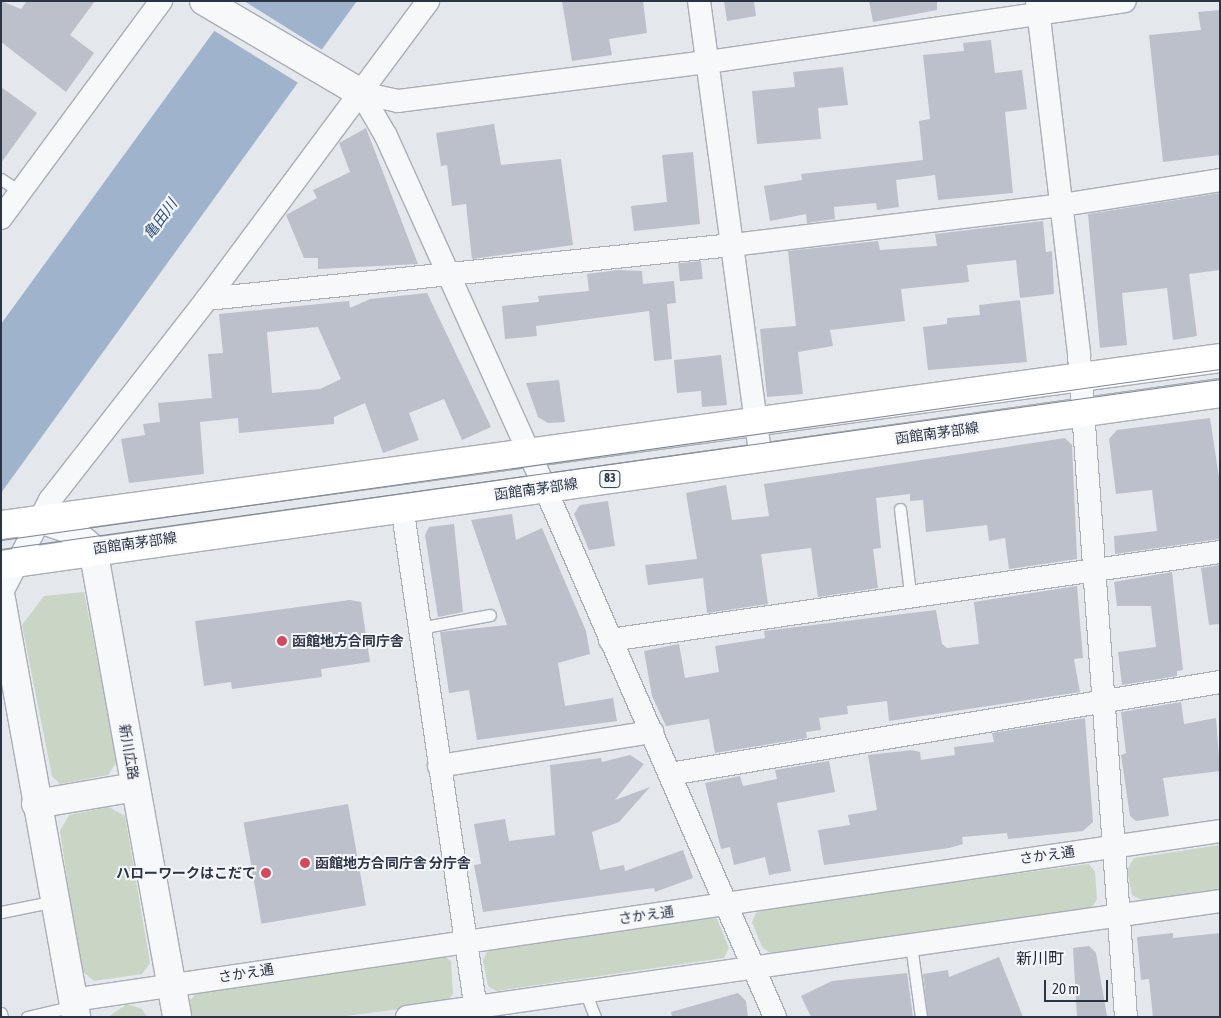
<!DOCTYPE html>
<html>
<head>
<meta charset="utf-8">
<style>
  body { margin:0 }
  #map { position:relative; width:1221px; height:1018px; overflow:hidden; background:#e4e7ec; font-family:"Asap Condensed","Noto Sans JP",sans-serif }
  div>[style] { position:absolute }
  .green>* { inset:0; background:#c9d6c5 }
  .water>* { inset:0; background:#9fb4cc }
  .pier>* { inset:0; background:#e4e7ec }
  .building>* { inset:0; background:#bbc0ca; transform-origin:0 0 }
  .roads { filter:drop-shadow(1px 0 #a9aeb7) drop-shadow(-1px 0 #a9aeb7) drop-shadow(0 1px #a9aeb7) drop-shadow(0 -1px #a9aeb7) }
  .service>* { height:11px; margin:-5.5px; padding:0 5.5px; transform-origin:5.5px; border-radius:5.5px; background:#f7f8fa }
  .minor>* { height:22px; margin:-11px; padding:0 11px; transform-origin:11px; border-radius:11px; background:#f7f8fa }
  .tertiary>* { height:28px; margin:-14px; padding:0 14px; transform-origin:14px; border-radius:14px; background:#f7f8fa }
  .primary>* { height:28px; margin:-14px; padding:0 14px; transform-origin:14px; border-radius:14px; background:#fff }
  .tram>* { height:1px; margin:-0.5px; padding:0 0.5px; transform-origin:0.5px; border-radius:0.5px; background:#7d8696 }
  .dots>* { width:14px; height:14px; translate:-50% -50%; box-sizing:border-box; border:2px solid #f4f6f9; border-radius:50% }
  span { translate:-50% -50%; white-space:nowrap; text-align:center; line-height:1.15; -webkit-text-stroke:4px #f4f6f9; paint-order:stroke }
  .shield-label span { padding:1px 4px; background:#f4f6f9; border:1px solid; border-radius:4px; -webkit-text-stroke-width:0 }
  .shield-label { font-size:12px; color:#2b3445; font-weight:700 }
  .street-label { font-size:14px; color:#2b3445 }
  .poi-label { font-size:14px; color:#2b3445; font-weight:700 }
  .left { translate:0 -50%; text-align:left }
  .right { translate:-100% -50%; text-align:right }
  .water-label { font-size:15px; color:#34527a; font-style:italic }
  .quarter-label { font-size:16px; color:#1d2536 }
  .frame { position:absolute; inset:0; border:2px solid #2b3445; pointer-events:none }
  .scale { position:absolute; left:1044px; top:980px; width:64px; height:22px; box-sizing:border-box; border:2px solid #2b3445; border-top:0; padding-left:6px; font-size:15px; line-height:18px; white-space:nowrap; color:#2b3445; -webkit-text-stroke:4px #f4f6f9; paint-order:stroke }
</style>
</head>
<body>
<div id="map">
  <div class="green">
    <div style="clip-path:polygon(84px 592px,117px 761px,108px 775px,60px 784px,52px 776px,22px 625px,44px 596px)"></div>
    <div style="clip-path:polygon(109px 807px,125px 816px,150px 963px,142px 974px,94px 981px,81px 970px,60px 831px,69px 815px)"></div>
    <div style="clip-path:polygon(1220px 845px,1220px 891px,1143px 901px,1132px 895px,1127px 870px,1134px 858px)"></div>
    <div style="clip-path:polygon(1089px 864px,1095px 872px,1097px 899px,1091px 909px,770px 953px,762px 947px,752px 922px,756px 913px,769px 907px)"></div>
    <div style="clip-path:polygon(711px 916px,717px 919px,729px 948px,724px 958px,496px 991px,488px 986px,483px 960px,488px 950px)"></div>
    <div style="clip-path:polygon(443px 955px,451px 961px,453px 994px,445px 1003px,339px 1017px,192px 1017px,190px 1001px,197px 992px)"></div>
    <div style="clip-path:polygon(127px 1004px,142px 1009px,147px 1017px,108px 1017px)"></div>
  </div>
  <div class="water">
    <div style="clip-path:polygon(236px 1px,357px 1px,1px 493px,1px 324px)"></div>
  </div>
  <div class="pier">
    <div style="clip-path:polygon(233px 1px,244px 1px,324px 51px,300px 84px,213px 30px)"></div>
  </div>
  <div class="building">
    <div style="clip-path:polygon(1px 1px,21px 9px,27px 1px,95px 1px,70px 35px,94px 53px,66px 92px,1px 42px)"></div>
    <div style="clip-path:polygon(562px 1px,643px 1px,647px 33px,609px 39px,612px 55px,572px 61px)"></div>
    <div style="clip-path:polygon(724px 1px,754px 1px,756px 16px,727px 21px)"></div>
    <div style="clip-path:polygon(869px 1px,937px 1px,937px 10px,873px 22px)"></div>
    <div style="clip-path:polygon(1220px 10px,1220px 155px,1163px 162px,1149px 35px,1201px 30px,1198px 12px)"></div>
    <div style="clip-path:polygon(991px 40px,995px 73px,1022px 70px,1027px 109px,1005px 112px,1013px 193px,938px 200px,935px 175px,896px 180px,899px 207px,877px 210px,876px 203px,834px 207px,835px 219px,807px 223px,806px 214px,770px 221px,764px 186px,802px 180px,801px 174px,923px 160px,919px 121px,930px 119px,923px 55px,964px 51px,963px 43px)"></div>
    <div style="clip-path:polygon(843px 67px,848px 105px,818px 108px,821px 139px,757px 144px,752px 91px,795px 87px,793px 72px)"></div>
    <div style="clip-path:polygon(1px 87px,37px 113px,1px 163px)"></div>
    <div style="clip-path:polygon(494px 124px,501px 165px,561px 159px,573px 245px,472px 259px,466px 204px,452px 206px,447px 165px,441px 166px,436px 133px)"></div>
    <div style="clip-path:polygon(366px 128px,418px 264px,318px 269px,318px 258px,304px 258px,286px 215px,317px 198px,313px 190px,350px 172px,339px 143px)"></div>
    <div style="clip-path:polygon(693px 152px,700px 224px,634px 231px,631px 206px,667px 202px,662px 155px)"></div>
    <div style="clip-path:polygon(1220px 193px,1220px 270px,1189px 274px,1197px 336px,1173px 340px,1167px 288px,1122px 293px,1127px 345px,1100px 348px,1088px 214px)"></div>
    <div style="clip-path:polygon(1043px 221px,1046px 252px,1052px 251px,1054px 294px,1020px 298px,1016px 260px,967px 265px,969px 282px,901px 289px,905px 321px,830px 330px,833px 346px,798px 352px,803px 394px,767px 397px,760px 329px,796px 326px,788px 251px,878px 241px,880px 250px,937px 246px,935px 234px)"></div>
    <div style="left:701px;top:261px;width:18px;height:23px;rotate:84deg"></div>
    <div style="clip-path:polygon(618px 270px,642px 271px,643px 284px,674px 281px,676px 303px,667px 304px,672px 359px,654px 361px,649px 311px,536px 326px,537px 336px,505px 339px,502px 306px,539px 302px,538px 296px,589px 291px,587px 274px)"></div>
    <div style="clip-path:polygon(evenodd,427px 293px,491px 427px,462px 440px,444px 399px,409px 413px,419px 440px,383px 453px,365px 403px,334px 417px,334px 424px,239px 433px,238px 418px,200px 422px,204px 474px,129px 483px,121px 439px,145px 435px,143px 424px,160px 422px,158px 403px,212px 398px,208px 354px,223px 353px,219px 314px,349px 301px,350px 308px,370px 299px,427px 293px,318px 327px,341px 379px,320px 389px,272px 393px,267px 332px,318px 327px)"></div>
    <div style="clip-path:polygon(1020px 300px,1027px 362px,928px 370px,923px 327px,947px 324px,947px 318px,980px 315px,979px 305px)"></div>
    <div style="clip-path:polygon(721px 355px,727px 405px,702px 407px,701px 391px,677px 393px,674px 360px)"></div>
    <div style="clip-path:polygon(559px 380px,565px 422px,548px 423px,538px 417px,526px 383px)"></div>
    <div style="clip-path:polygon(1210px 418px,1220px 484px,1220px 539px,1115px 554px,1114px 536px,1157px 531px,1152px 490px,1116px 494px,1109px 439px,1117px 430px)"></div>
    <div style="clip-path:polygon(1065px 438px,1072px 445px,1077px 559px,1009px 569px,1005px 538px,989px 541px,987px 525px,926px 532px,923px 500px,910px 501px,910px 494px,876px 498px,881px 548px,873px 549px,878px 588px,818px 597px,811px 548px,761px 554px,768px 604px,707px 613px,703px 578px,648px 585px,645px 565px,697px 559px,686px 493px,726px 485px,732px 520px,769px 516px,764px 484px)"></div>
    <div style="clip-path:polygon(608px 501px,615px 546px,589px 550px,574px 514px,580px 505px)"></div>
    <div style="clip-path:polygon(512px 514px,516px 540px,542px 528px,586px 631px,590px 654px,558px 663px,565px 706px,613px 698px,617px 721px,477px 740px,469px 690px,449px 693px,440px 632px,507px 625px,471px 520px)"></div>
    <div style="clip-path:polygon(454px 524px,463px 612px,438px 617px,425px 535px,429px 527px)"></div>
    <div style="clip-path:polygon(1220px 565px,1220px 624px,1209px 625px,1201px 568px)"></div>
    <div style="clip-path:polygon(1172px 572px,1183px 670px,1177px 671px,1177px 676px,1122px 685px,1118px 652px,1156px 647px,1151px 606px,1117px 606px,1114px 582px)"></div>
    <div style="clip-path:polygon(1077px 586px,1083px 658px,1074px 659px,1080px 692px,889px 721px,887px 701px,847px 706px,848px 714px,819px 718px,821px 730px,806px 732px,807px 738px,715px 753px,709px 719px,666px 726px,652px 696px,644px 651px,679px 644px,685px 678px,719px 672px,715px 646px,765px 638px,764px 631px,936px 610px,942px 644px,947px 648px,979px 644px,974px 602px)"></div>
    <div style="clip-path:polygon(350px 600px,361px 602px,370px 662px,321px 669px,322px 677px,232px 689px,231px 682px,204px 686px,195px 621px)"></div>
    <div style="clip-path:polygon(1181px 702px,1184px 724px,1216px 718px,1220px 771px,1163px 778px,1169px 816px,1136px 821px,1130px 816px,1121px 755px,1126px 753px,1121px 712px)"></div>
    <div style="clip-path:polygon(1085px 718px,1093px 822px,1083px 831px,1008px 839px,1007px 833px,962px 837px,963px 844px,949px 848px,824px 865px,818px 830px,850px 825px,848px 815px,877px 810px,868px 755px,912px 750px,920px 752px,921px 760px,955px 755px,954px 747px,994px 742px,992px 733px)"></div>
    <div style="clip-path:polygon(630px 755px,644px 764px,615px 800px,650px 787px,619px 822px,592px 832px,600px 870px,624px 865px,625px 871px,683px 850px,693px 878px,655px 892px,654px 888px,483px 912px,474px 865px,481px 864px,474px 824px,505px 819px,509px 841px,555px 835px,550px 765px,601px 758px,602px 762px)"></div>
    <div style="clip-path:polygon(829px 761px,835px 792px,777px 803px,791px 871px,769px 875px,765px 857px,734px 865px,730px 847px,721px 849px,705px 783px,740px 776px,743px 786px,777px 779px,775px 770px)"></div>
    <div style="left:348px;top:804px;width:103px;height:106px;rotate:80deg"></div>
    <div style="clip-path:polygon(1173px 933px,1173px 938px,1220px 933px,1220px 1017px,1153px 1017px,1149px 979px,1141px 980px,1137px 937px)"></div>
    <div style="clip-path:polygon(1089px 946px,1096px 953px,1107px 1016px,1077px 1017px,1073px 948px)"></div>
    <div style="clip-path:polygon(999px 957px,1023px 1017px,928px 1017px,923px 974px,948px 970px,949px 977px)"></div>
    <div style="clip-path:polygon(907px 973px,913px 1017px,811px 1017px,801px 996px,832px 981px)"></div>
    <div style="clip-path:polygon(738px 993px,746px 1001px,748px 1017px,672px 1017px,671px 1012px)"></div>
  </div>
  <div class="roads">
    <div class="service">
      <div style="left:1px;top:179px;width:23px;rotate:34deg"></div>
      <div style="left:900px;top:509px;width:85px;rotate:83.2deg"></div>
      <div style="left:419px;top:628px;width:72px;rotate:-10.4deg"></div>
      <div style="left:1px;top:912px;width:55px;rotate:-11.5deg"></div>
      <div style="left:911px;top:945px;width:73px;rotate:82.1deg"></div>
      <div style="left:585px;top:991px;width:28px;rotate:69deg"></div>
      <div style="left:1px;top:1013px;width:4px;rotate:76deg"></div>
      <div style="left:27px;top:1017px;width:48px;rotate:-13.2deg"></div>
    </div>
    <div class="minor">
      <div style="left:699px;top:1px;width:460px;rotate:82.3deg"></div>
      <div style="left:1037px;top:1px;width:355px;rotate:83.2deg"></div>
      <div style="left:1079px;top:354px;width:665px;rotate:85.95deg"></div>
      <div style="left:361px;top:93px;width:50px;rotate:59.8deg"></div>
      <div style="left:386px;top:136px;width:386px;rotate:65.7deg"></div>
      <div style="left:545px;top:488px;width:577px;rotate:66.5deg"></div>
      <div style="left:361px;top:93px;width:38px;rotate:12deg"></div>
      <div style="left:398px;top:101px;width:312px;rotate:-7.2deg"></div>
      <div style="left:708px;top:62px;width:421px;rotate:-8.3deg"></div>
      <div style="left:1px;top:218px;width:270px;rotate:-53.6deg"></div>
      <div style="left:207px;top:299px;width:528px;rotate:-5.87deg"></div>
      <div style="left:732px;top:245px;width:333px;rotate:-6.9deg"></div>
      <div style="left:1063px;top:205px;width:159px;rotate:-9deg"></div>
      <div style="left:402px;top:506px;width:516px;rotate:81.65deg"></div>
      <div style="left:1px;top:594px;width:106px;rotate:-62.5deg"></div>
      <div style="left:50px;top:500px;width:255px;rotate:-52deg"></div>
      <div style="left:207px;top:299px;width:371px;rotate:-53.4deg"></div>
      <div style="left:610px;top:640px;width:616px;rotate:-8.21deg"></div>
      <div style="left:439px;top:766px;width:216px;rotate:-9.1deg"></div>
      <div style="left:670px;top:774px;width:558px;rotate:-9.5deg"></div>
      <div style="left:73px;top:1000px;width:1159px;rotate:-8.38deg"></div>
      <div style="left:407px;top:1017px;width:821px;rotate:-8.12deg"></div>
    </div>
    <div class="tertiary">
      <div style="left:204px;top:1px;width:182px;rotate:30.4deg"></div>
      <div style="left:40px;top:519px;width:31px;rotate:19deg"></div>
      <div style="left:69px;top:529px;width:31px;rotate:40deg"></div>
      <div style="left:93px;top:549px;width:475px;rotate:79.8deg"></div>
      <div style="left:1px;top:599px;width:425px;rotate:79.8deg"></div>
      <div style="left:36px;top:804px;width:100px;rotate:-9.7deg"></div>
    </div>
    <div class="primary">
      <div style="left:1px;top:525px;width:1230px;rotate:-7.8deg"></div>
      <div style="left:1px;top:565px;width:1231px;rotate:-8.03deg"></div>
    </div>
  </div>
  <div class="tram">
    <div style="left:1px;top:540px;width:1231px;rotate:-7.99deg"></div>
    <div style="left:1px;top:549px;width:1231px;rotate:-7.94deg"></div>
  </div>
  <div class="dots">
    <div style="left:282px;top:641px;background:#d1495b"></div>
    <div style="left:305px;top:863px;background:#d1495b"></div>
    <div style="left:266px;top:873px;background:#d1495b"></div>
  </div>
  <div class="shield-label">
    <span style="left:610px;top:479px">83</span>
  </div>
  <div class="street-label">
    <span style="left:937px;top:433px;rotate:-8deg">函館南茅部線</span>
    <span style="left:536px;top:489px;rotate:-8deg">函館南茅部線</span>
    <span style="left:135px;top:543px;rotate:-8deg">函館南茅部線</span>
    <span style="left:129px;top:752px;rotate:80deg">新川広路</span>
    <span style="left:1047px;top:855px;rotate:-8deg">さかえ通</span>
    <span style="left:646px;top:915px;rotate:-8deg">さかえ通</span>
    <span style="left:246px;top:973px;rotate:-9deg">さかえ通</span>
  </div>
  <div class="poi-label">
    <span class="left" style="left:292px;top:641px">函館地方合同庁舎</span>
    <span class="left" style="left:315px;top:863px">函館地方合同庁舎 分庁舎</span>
    <span class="right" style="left:256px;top:873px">ハローワークはこだて</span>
  </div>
  <div class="water-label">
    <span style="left:160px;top:219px;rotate:-54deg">亀田川</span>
  </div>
  <div class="quarter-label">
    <span style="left:1040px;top:958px">新川町</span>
  </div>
  <div class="frame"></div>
  <div class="scale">20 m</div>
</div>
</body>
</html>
